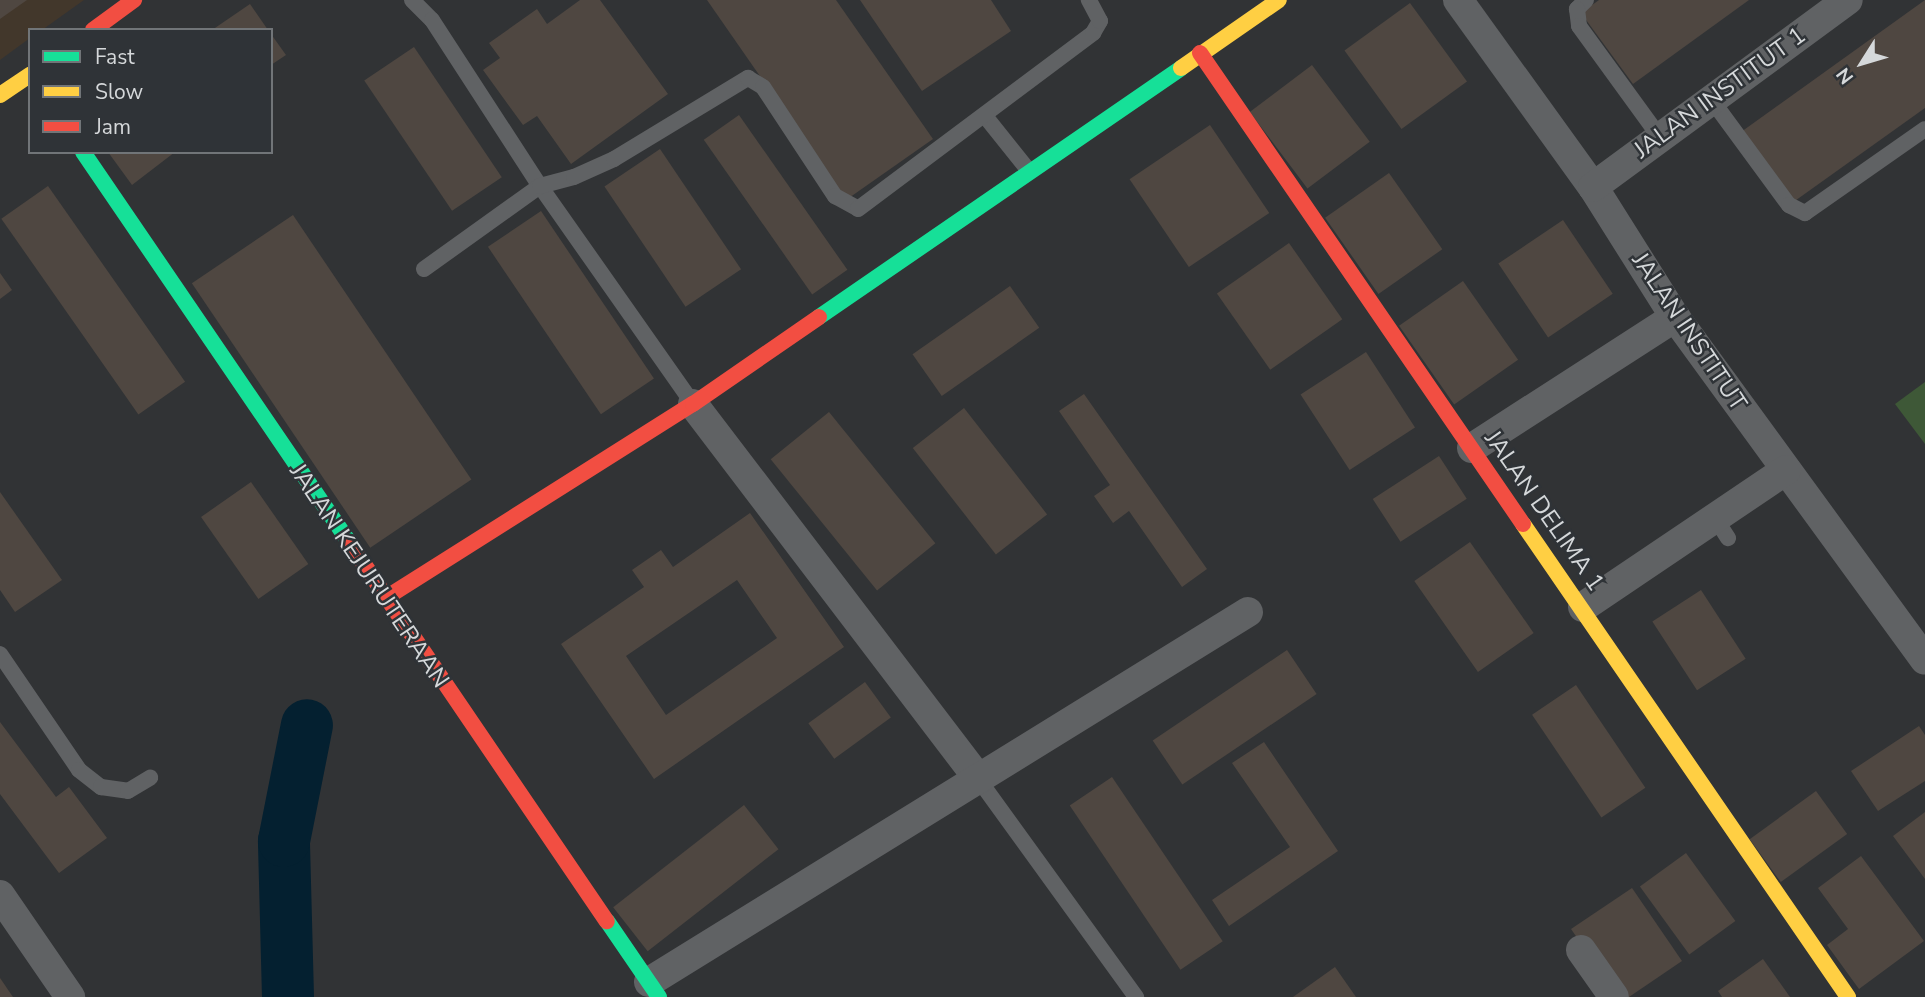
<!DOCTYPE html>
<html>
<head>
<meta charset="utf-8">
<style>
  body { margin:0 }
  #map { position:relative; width:1925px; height:997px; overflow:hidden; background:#313335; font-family:"Nunito Sans",sans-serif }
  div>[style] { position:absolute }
  .education>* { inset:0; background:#42372b }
  .green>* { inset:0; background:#3e5837 }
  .river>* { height:52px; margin:-26px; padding:0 26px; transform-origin:26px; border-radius:26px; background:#042030 }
  .building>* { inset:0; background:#4f4741; transform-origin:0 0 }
  .lane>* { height:16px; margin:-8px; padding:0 8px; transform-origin:8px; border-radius:8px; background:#606264 }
  .street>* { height:30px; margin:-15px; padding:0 15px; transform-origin:15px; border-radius:15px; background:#606264 }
  .fast>* { height:16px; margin:-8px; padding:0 8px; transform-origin:8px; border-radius:8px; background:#16e098 }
  .slow>* { height:16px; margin:-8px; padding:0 8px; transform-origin:8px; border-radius:8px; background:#ffcf43 }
  .jam>* { height:16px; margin:-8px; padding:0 8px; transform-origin:8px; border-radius:8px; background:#f24e42 }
  span { translate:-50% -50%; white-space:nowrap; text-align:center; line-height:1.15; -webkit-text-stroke:5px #2f3337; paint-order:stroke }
  .street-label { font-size:24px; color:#d5d8da }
  .legend { position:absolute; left:28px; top:28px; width:245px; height:126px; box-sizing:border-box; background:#2f3337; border:2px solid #717578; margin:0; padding:9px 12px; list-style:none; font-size:21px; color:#d5d8da }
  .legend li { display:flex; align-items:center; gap:14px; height:35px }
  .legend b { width:35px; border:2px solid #717578 }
  .north { position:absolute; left:1827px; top:28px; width:70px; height:70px; -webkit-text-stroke:5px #2f3337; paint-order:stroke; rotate:233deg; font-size:19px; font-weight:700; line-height:28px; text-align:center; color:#d5d8da }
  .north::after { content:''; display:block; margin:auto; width:24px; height:32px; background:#d5d8da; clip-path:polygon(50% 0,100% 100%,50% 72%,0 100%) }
</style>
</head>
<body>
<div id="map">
  <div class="education">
    <div style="clip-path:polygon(0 0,84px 0,42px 30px,30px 30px,30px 38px,0 60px)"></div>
  </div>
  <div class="green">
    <div style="clip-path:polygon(1925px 382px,1925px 444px,1895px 404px)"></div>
  </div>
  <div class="river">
    <div style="left:288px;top:997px;width:156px;rotate:-91.5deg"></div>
    <div style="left:284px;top:841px;width:118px;rotate:-78.8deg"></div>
  </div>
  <div class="building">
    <div style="clip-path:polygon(0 0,27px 0,0 19px)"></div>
    <div style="clip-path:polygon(580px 0,600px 0,668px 94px,571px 164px,537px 116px,523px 125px,483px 70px,500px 58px,489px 43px,537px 9px,547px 24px)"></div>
    <div style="clip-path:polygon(707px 0,836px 0,933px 139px,846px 200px)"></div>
    <div style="clip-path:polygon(860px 0,991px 0,1011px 31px,922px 91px)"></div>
    <div style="clip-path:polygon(1599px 0,1749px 0,1633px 84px,1581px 13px)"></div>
    <div style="clip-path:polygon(1925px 0,1925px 108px,1792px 203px,1741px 132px)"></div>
    <div style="left:1410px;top:3px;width:97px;height:81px;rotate:54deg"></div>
    <div style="clip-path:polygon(250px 4px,268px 30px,212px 30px)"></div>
    <div style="clip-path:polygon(271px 34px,286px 55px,271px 65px)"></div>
    <div style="left:414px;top:47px;width:157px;height:60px;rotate:56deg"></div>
    <div style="left:1312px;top:65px;width:96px;height:78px;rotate:53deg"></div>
    <div style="left:739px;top:115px;width:189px;height:43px;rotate:55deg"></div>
    <div style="left:1210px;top:125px;width:106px;height:97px;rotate:56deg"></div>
    <div style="left:660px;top:149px;width:145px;height:67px;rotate:56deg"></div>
    <div style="clip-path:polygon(108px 152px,175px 152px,132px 185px)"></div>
    <div style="left:1389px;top:173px;width:93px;height:78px;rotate:55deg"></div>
    <div style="left:48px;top:186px;width:239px;height:57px;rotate:55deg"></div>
    <div style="left:541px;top:211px;width:202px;height:64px;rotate:56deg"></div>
    <div style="left:293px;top:215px;width:319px;height:122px;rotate:56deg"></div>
    <div style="left:1563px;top:220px;width:89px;height:78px;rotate:56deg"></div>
    <div style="left:1289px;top:243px;width:93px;height:88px;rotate:55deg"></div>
    <div style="clip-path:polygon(0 273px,12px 290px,0 299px)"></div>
    <div style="left:1463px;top:281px;width:96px;height:78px;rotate:55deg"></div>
    <div style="left:1010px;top:286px;width:51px;height:119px;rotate:55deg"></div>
    <div style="left:1366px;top:352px;width:90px;height:78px;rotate:57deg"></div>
    <div style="clip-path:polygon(1084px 394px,1207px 569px,1182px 587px,1129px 511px,1113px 523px,1094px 496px,1110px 485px,1059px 411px)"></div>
    <div style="left:964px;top:408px;width:135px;height:65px;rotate:52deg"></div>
    <div style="left:829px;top:412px;width:169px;height:75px;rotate:51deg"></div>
    <div style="left:1439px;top:456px;width:51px;height:79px;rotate:57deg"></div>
    <div style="left:251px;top:482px;width:100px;height:61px;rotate:55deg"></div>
    <div style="clip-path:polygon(0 492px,62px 580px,15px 612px,0 590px)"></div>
    <div style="clip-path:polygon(evenodd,750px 513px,844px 647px,654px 779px,561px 644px,644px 587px,632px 570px,661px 550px,673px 567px,750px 513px,737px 580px,777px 638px,666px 715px,626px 656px,737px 580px)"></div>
    <div style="left:1470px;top:542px;width:111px;height:68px;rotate:55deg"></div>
    <div style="left:1701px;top:590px;width:82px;height:58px;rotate:57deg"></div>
    <div style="left:1287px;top:650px;width:53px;height:162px;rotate:56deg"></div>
    <div style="left:865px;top:682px;width:44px;height:70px;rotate:54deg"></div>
    <div style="left:1576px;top:685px;width:124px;height:53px;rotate:56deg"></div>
    <div style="clip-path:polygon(0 722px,56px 797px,69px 787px,107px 838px,59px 873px,0 794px)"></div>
    <div style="clip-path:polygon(1919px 726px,1925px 735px,1925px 781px,1878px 811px,1851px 771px)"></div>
    <div style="clip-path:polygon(1264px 742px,1338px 851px,1229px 926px,1212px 900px,1290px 847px,1232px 763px)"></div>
    <div style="left:1112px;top:777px;width:198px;height:51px;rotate:56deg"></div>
    <div style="left:1816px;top:791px;width:53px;height:82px;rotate:54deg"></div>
    <div style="left:744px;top:805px;width:56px;height:166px;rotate:52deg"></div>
    <div style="clip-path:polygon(1925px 812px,1925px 879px,1893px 836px)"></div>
    <div style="left:1686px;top:853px;width:84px;height:57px;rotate:54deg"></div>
    <div style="clip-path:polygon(1861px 856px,1924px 941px,1859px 989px,1827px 945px,1848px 929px,1818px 888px)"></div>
    <div style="clip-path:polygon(1632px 888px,1682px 961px,1629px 997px,1618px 997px,1571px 929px)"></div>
    <div style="clip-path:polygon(1763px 959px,1790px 997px,1722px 997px,1718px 991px)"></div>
    <div style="clip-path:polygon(1335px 967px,1356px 997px,1293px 997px)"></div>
    <div style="clip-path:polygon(0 978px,13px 997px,0 997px)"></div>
  </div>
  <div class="lane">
    <div style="left:412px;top:0;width:28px;rotate:45deg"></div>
    <div style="left:432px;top:20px;width:198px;rotate:57deg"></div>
    <div style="left:540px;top:186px;width:266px;rotate:54.9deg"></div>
    <div style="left:1586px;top:0;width:13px;rotate:135deg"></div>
    <div style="left:1577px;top:9px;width:17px;rotate:83deg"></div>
    <div style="left:1579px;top:26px;width:136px;rotate:54deg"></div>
    <div style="left:1711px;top:99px;width:132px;rotate:53.7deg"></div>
    <div style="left:1789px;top:205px;width:18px;rotate:27deg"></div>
    <div style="left:1805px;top:213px;width:146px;rotate:-35deg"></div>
    <div style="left:985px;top:116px;width:70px;rotate:51.3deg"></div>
    <div style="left:424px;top:269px;width:143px;rotate:-35.6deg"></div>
    <div style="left:540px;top:186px;width:35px;rotate:-15deg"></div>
    <div style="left:574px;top:177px;width:44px;rotate:-24.2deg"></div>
    <div style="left:614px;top:159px;width:157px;rotate:-31.2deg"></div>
    <div style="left:748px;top:78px;width:17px;rotate:31deg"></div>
    <div style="left:763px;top:87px;width:131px;rotate:56.6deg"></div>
    <div style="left:835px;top:196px;width:26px;rotate:29deg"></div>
    <div style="left:858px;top:209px;width:294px;rotate:-36.8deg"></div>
    <div style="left:1093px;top:33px;width:14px;rotate:-60deg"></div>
    <div style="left:1100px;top:21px;width:24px;rotate:-118deg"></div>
    <div style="left:1715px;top:518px;width:24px;rotate:57deg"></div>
    <div style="left:0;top:654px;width:140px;rotate:55.7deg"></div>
    <div style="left:79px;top:770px;width:28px;rotate:38deg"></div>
    <div style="left:101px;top:787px;width:27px;rotate:8deg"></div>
    <div style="left:128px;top:791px;width:26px;rotate:-31deg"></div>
    <div style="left:979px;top:780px;width:268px;rotate:54.1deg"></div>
  </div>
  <div class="street">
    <div style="left:1458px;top:0;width:231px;rotate:54.2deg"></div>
    <div style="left:1593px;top:187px;width:154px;rotate:57.8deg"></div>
    <div style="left:1675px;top:317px;width:424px;rotate:53.9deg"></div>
    <div style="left:1593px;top:187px;width:316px;rotate:-36.3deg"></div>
    <div style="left:693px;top:404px;width:472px;rotate:52.7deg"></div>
    <div style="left:1472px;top:448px;width:242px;rotate:-32.8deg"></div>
    <div style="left:1583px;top:607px;width:245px;rotate:-34deg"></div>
    <div style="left:0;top:895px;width:124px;rotate:55.5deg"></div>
    <div style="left:1581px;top:950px;width:57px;rotate:54.9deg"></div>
    <div style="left:649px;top:982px;width:704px;rotate:-31.7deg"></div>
  </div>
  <div class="fast">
    <div style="left:83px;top:152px;width:476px;rotate:55.7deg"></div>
    <div style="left:819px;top:317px;width:439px;rotate:-34.5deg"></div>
    <div style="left:607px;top:921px;width:92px;rotate:55.6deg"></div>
  </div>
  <div class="slow">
    <div style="left:1181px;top:68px;width:119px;rotate:-34.8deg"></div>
    <div style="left:0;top:95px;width:36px;rotate:-34deg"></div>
    <div style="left:1523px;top:524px;width:574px;rotate:55.51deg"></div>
  </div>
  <div class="jam">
    <div style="left:93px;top:30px;width:51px;rotate:-36.2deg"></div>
    <div style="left:1200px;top:53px;width:571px;rotate:55.56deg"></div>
    <div style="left:351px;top:545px;width:455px;rotate:55.8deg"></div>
    <div style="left:384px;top:599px;width:365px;rotate:-32.3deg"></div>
    <div style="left:693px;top:404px;width:153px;rotate:-34.6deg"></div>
  </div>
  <div class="street-label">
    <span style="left:1720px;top:93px;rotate:-36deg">JALAN INSTITUT 1</span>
    <span style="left:1689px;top:332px;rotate:56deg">JALAN INSTITUT</span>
    <span style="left:1544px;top:511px;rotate:55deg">JALAN DELIMA 1</span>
    <span style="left:369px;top:576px;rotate:56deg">JALAN KEJURUTERAAN</span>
  </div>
  <ul class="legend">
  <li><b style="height:9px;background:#16e098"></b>Fast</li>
  <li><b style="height:9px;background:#ffcf43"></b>Slow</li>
  <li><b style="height:9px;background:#f24e42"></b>Jam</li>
  </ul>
  <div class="north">N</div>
</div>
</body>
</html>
